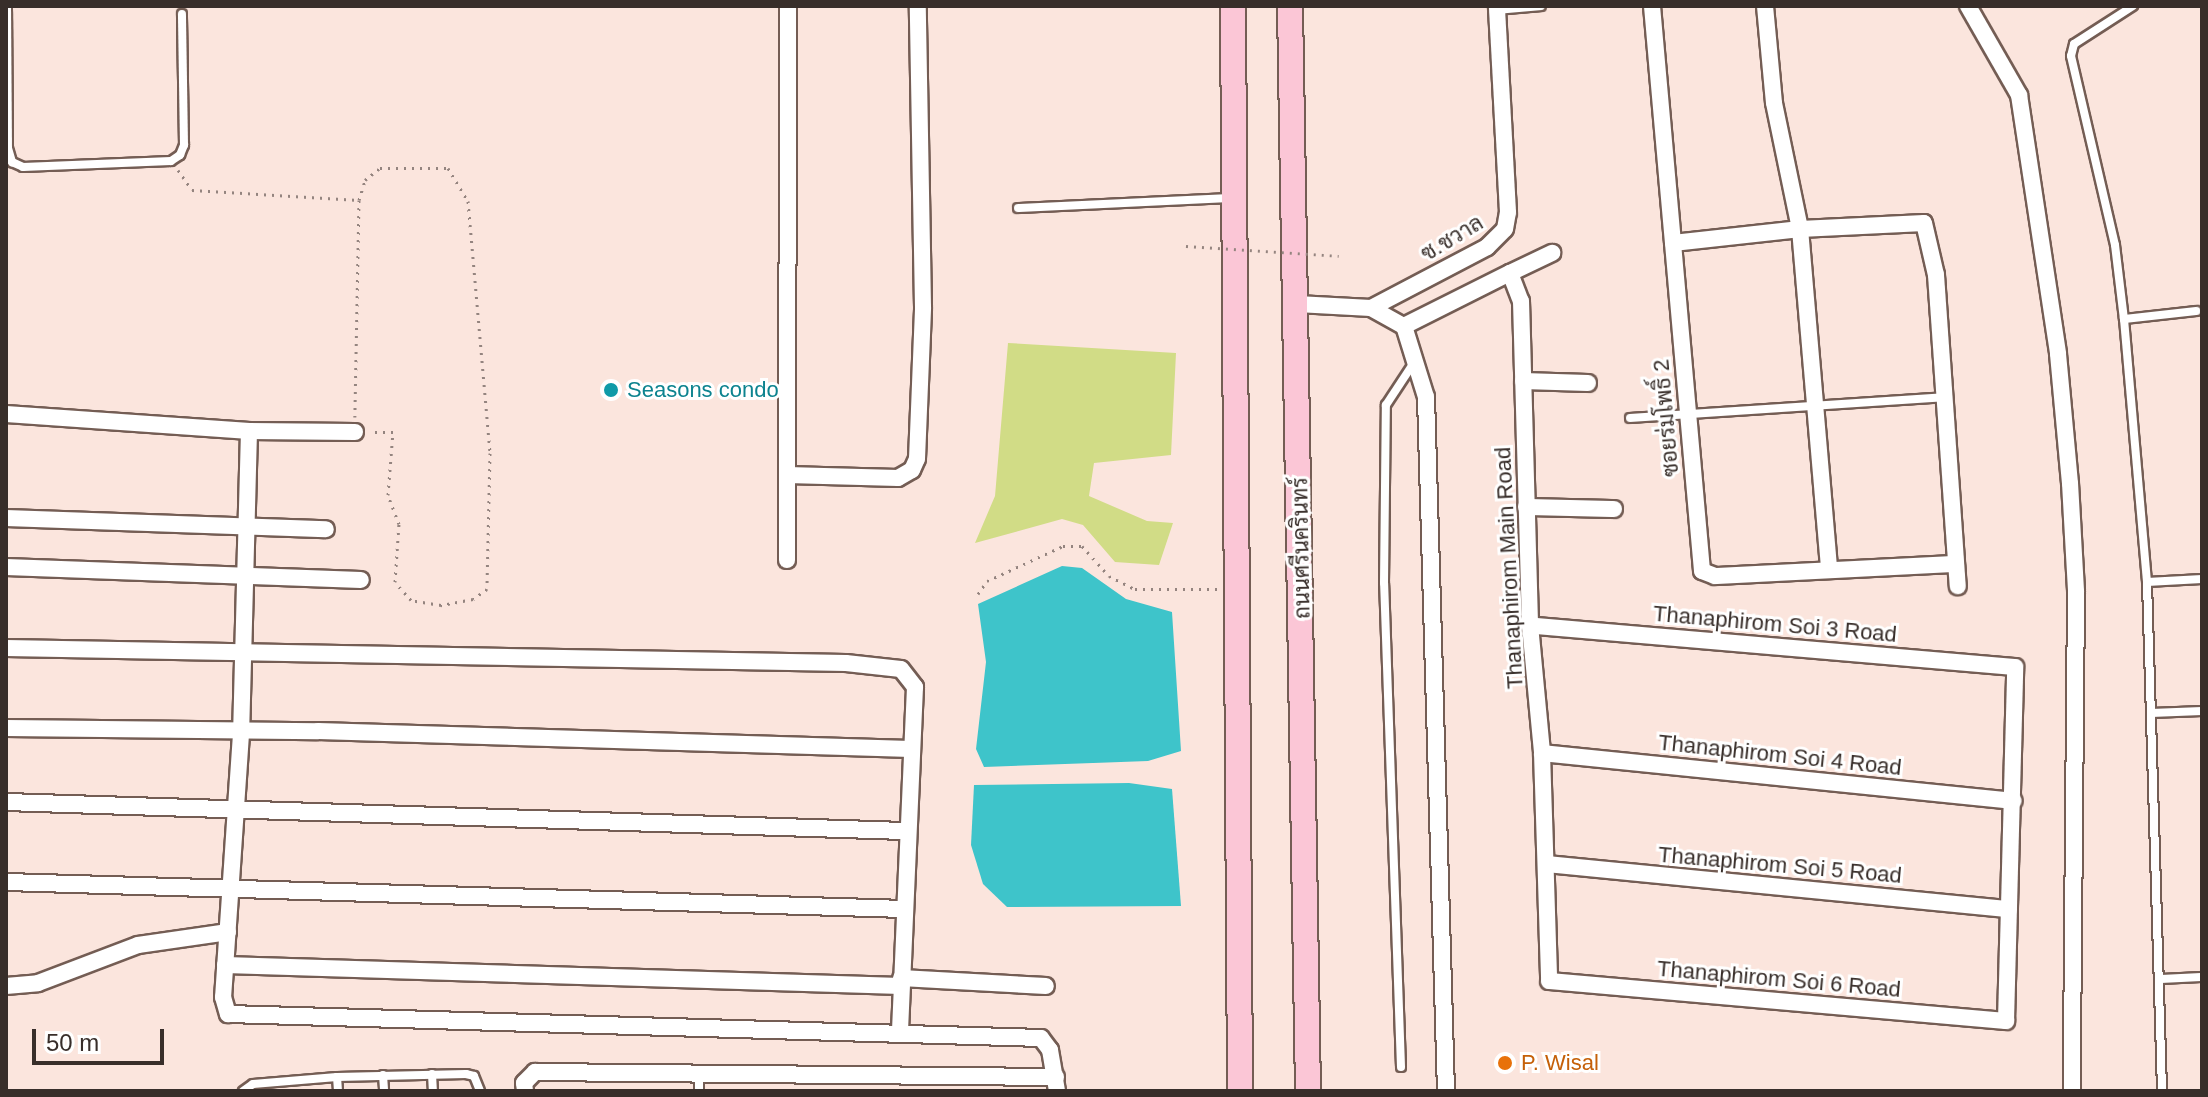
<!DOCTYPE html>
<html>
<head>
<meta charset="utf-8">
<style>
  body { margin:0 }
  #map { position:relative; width:2208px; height:1097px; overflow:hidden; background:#fbe5dd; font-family:Helvetica,Sarabun,sans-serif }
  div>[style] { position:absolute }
  .green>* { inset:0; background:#d1dc86 }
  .water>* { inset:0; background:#3ec4ca }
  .path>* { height:3px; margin-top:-1.5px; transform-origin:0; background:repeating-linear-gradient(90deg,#94847f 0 2px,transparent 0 8px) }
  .roads { filter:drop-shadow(2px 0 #745d54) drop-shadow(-2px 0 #745d54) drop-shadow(0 2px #745d54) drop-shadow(0 -2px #745d54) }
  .lane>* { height:8px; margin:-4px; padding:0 4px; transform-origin:4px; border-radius:4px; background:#fff }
  .street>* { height:16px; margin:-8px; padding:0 8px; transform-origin:8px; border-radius:8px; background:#fff }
  .primary>* { height:24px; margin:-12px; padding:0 12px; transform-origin:12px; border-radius:12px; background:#fbc6d6 }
  .path-bridge>* { height:3px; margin-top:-1.5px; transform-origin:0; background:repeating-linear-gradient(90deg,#94847f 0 2px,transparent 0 8px) }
  .dots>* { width:22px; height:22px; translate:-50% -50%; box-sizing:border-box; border:4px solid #fff; border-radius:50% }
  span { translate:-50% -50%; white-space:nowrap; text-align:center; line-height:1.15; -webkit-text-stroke:6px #fff; paint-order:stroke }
  .street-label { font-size:22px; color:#382e2a }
  .culture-label { font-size:22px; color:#0d838f }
  .left { translate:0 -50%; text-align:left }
  .food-label { font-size:22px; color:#c56008 }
  .frame { position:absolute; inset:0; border:8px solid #382e2a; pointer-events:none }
  .scale { position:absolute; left:32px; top:1029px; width:132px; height:36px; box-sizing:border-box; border:4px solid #382e2a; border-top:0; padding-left:10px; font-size:24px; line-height:28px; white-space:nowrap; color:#382e2a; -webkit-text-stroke:6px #fff; paint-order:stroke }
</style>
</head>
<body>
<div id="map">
  <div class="green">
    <div style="clip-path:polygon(1008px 343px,1176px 353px,1171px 455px,1094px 463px,1089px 496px,1147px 521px,1173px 523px,1159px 565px,1115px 562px,1083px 525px,1062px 519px,975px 543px,995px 496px)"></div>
  </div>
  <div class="water">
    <div style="clip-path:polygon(1062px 566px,1082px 568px,1126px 599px,1172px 612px,1181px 751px,1148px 761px,984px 767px,976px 749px,986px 662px,978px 604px)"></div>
    <div style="clip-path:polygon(1129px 783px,1172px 789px,1181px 906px,1007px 907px,983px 884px,971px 845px,974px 785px)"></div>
  </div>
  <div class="path">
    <div style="left:178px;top:170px;width:24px;rotate:55deg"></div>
    <div style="left:192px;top:190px;width:167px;rotate:3.4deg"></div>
    <div style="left:359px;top:200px;width:217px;rotate:91.1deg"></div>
    <div style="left:359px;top:200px;width:21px;rotate:-73deg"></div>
    <div style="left:365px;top:180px;width:19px;rotate:-39deg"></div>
    <div style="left:380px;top:168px;width:68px"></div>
    <div style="left:448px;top:168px;width:39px;rotate:59deg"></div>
    <div style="left:468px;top:201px;width:253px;rotate:85deg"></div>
    <div style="left:490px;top:453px;width:136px;rotate:91.3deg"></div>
    <div style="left:487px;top:589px;width:17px;rotate:144deg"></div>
    <div style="left:473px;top:599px;width:33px;rotate:169deg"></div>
    <div style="left:441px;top:605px;width:30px;rotate:-171deg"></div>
    <div style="left:411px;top:600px;width:24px;rotate:-132deg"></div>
    <div style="left:395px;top:582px;width:58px;rotate:-86.1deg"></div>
    <div style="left:399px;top:524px;width:31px;rotate:-111deg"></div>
    <div style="left:388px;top:495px;width:63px;rotate:-85.5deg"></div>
    <div style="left:393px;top:432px;width:22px;rotate:180deg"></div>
    <div style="left:978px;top:594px;width:16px;rotate:-55deg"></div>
    <div style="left:987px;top:581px;width:84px;rotate:-24.7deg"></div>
    <div style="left:1063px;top:546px;width:19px"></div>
    <div style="left:1082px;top:546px;width:40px;rotate:48deg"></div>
    <div style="left:1109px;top:576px;width:29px;rotate:27deg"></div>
    <div style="left:1135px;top:589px;width:83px"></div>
  </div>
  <div class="roads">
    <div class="lane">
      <div style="left:7px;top:6px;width:142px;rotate:89.6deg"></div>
      <div style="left:8px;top:148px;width:15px;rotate:74deg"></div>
      <div style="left:12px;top:162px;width:12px;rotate:24deg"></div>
      <div style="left:23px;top:167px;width:148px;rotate:-2.3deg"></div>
      <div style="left:171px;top:161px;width:11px;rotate:-34deg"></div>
      <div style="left:180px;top:155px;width:11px;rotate:-68deg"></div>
      <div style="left:184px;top:145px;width:131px;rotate:-90.9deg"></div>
      <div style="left:2133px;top:6px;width:70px;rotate:147.2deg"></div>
      <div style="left:2074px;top:44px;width:12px;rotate:104deg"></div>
      <div style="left:2071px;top:56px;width:194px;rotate:76.9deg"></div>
      <div style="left:2115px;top:245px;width:75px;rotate:83.1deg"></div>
      <div style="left:2124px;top:319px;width:264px;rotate:85deg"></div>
      <div style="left:2147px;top:582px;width:509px;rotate:88.31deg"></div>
      <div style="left:1497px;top:10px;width:44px;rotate:-5.2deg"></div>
      <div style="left:1018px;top:208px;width:213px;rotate:-2.7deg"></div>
      <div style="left:2124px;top:319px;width:73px;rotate:-6.3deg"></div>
      <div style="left:1630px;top:418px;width:314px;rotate:-3.8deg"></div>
      <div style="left:2147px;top:582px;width:55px;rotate:-3.1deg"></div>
      <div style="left:2151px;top:713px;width:51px;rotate:-2.2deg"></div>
      <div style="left:2160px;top:979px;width:42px;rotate:-2.7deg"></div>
      <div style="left:1401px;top:1067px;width:484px;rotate:-92deg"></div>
      <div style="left:1384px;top:583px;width:178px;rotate:-89.4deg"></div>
      <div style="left:1386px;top:405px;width:53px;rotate:-56.6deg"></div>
      <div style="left:432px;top:1074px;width:17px;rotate:87deg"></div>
      <div style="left:383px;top:1075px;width:16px;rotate:86deg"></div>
      <div style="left:699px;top:1076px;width:15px;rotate:90deg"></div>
      <div style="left:243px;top:1091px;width:12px;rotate:-35deg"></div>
      <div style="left:253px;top:1084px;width:84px;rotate:-4.8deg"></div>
      <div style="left:338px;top:1091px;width:14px;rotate:-94deg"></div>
      <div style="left:337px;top:1077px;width:129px;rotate:-1.3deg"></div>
      <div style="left:466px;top:1074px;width:8px;rotate:14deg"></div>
      <div style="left:474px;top:1076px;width:16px;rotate:68deg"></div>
    </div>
    <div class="street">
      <div style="left:1652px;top:6px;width:567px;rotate:84.94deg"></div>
      <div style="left:1702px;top:571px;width:14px;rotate:21deg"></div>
      <div style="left:1715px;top:576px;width:240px;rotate:-2.9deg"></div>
      <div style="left:1765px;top:6px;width:97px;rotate:84.7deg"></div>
      <div style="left:1774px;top:103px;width:129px;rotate:78.3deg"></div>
      <div style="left:1800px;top:229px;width:342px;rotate:85.1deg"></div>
      <div style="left:1968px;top:6px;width:103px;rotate:60.2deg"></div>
      <div style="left:2019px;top:95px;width:262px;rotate:81.4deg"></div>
      <div style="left:2058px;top:354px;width:130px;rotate:84.7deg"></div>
      <div style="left:2070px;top:483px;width:109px;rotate:86.8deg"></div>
      <div style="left:2076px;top:592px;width:499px;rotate:90.5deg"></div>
      <div style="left:1673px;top:243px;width:128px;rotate:-6.3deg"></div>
      <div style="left:1800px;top:229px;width:124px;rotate:-2.8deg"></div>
      <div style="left:1924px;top:223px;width:53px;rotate:77deg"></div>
      <div style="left:1936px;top:275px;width:312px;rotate:86deg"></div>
      <div style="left:1510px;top:273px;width:47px;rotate:-25.5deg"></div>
      <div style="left:1297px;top:304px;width:74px;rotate:3.1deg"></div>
      <div style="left:1371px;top:308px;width:131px;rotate:-27.7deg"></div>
      <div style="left:1487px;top:247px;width:25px;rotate:-45deg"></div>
      <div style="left:1505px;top:229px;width:17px;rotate:-80deg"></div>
      <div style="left:1508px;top:212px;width:206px;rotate:-93.1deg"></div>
      <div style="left:1371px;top:308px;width:38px;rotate:29deg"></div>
      <div style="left:1404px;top:326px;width:74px;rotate:72.8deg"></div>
      <div style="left:1426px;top:397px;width:694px;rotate:88.35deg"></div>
      <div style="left:1404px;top:326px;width:119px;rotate:-26.6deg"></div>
      <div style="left:1510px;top:273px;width:30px;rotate:69deg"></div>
      <div style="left:1521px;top:301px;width:324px;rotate:88.4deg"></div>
      <div style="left:1530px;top:625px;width:129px;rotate:84.6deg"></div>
      <div style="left:1542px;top:753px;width:228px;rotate:88.2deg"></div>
      <div style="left:1549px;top:981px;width:459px;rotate:5deg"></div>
      <div style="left:2006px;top:1021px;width:354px;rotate:-88.5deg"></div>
      <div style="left:2015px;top:667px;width:487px;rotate:-175.1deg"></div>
      <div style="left:1523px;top:381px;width:65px;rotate:1.8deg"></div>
      <div style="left:6px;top:414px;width:244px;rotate:4deg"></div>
      <div style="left:249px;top:431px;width:106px;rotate:0.5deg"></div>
      <div style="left:249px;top:431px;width:303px;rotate:91.5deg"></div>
      <div style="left:241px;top:734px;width:264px;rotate:93.9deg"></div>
      <div style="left:223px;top:997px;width:18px;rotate:74deg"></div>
      <div style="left:228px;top:1014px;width:813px;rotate:1.69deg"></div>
      <div style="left:1041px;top:1038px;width:15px;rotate:53deg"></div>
      <div style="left:1050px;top:1050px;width:42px;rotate:80.3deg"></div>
      <div style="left:787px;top:475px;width:111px;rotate:1.5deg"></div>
      <div style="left:898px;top:478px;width:16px;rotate:-30deg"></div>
      <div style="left:912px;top:470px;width:12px;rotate:-66deg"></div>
      <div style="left:917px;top:459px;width:152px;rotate:-87.7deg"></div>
      <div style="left:923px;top:307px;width:301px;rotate:-91deg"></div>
      <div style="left:1526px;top:507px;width:88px;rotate:1.3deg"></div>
      <div style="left:6px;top:518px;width:320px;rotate:2deg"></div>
      <div style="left:787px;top:560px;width:554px;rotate:-89.9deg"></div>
      <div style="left:6px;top:567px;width:355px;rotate:2.1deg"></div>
      <div style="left:6px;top:648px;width:840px;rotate:1.02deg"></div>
      <div style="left:846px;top:663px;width:55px;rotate:6.2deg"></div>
      <div style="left:901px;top:669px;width:23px;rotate:52deg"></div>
      <div style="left:915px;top:687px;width:346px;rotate:92.5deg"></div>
      <div style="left:6px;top:728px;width:312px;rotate:0.6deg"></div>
      <div style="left:318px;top:731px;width:593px;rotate:1.74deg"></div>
      <div style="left:1542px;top:753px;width:474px;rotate:5.8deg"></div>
      <div style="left:6px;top:802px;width:899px;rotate:1.85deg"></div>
      <div style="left:1547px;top:864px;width:464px;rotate:5.6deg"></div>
      <div style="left:6px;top:882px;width:899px;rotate:1.72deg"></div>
      <div style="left:225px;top:965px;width:676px;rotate:1.78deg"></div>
      <div style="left:901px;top:978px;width:145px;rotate:3.2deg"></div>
      <div style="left:6px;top:986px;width:32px;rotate:-5deg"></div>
      <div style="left:38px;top:983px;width:107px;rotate:-20.8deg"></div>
      <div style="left:138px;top:945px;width:91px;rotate:-8.2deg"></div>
      <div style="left:525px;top:1091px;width:8px;rotate:-97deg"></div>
      <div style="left:524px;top:1083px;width:16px;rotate:-45deg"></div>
      <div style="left:535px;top:1072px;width:521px;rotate:0.55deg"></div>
    </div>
    <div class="primary">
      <div style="left:1233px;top:6px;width:1085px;rotate:89.63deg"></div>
      <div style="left:1290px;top:6px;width:1085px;rotate:89.05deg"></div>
    </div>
  </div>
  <div class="path-bridge">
    <div style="left:1186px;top:246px;width:153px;rotate:3.7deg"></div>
  </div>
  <div class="dots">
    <div style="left:611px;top:390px;background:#0f9aa8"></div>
    <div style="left:1505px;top:1063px;background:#e8710a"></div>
  </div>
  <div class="street-label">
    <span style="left:1452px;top:238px;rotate:-31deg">ซ.ชวาล</span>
    <span style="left:1666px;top:418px;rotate:-95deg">ซอยร่มโพธิ์ 2</span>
    <span style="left:1301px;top:548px;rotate:-91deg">ถนนศรีนครินทร์</span>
    <span style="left:1509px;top:568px;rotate:-93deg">Thanaphirom Main Road</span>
    <span style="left:1775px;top:624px;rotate:5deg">Thanaphirom Soi 3 Road</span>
    <span style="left:1780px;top:755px;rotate:6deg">Thanaphirom Soi 4 Road</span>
    <span style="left:1780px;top:865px;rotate:5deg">Thanaphirom Soi 5 Road</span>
    <span style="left:1779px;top:979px;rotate:5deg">Thanaphirom Soi 6 Road</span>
  </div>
  <div class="culture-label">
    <span class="left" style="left:627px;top:390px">Seasons condo</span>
  </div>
  <div class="food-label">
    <span class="left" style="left:1521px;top:1063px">P. Wisal</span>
  </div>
  <div class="frame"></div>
  <div class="scale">50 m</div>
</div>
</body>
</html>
